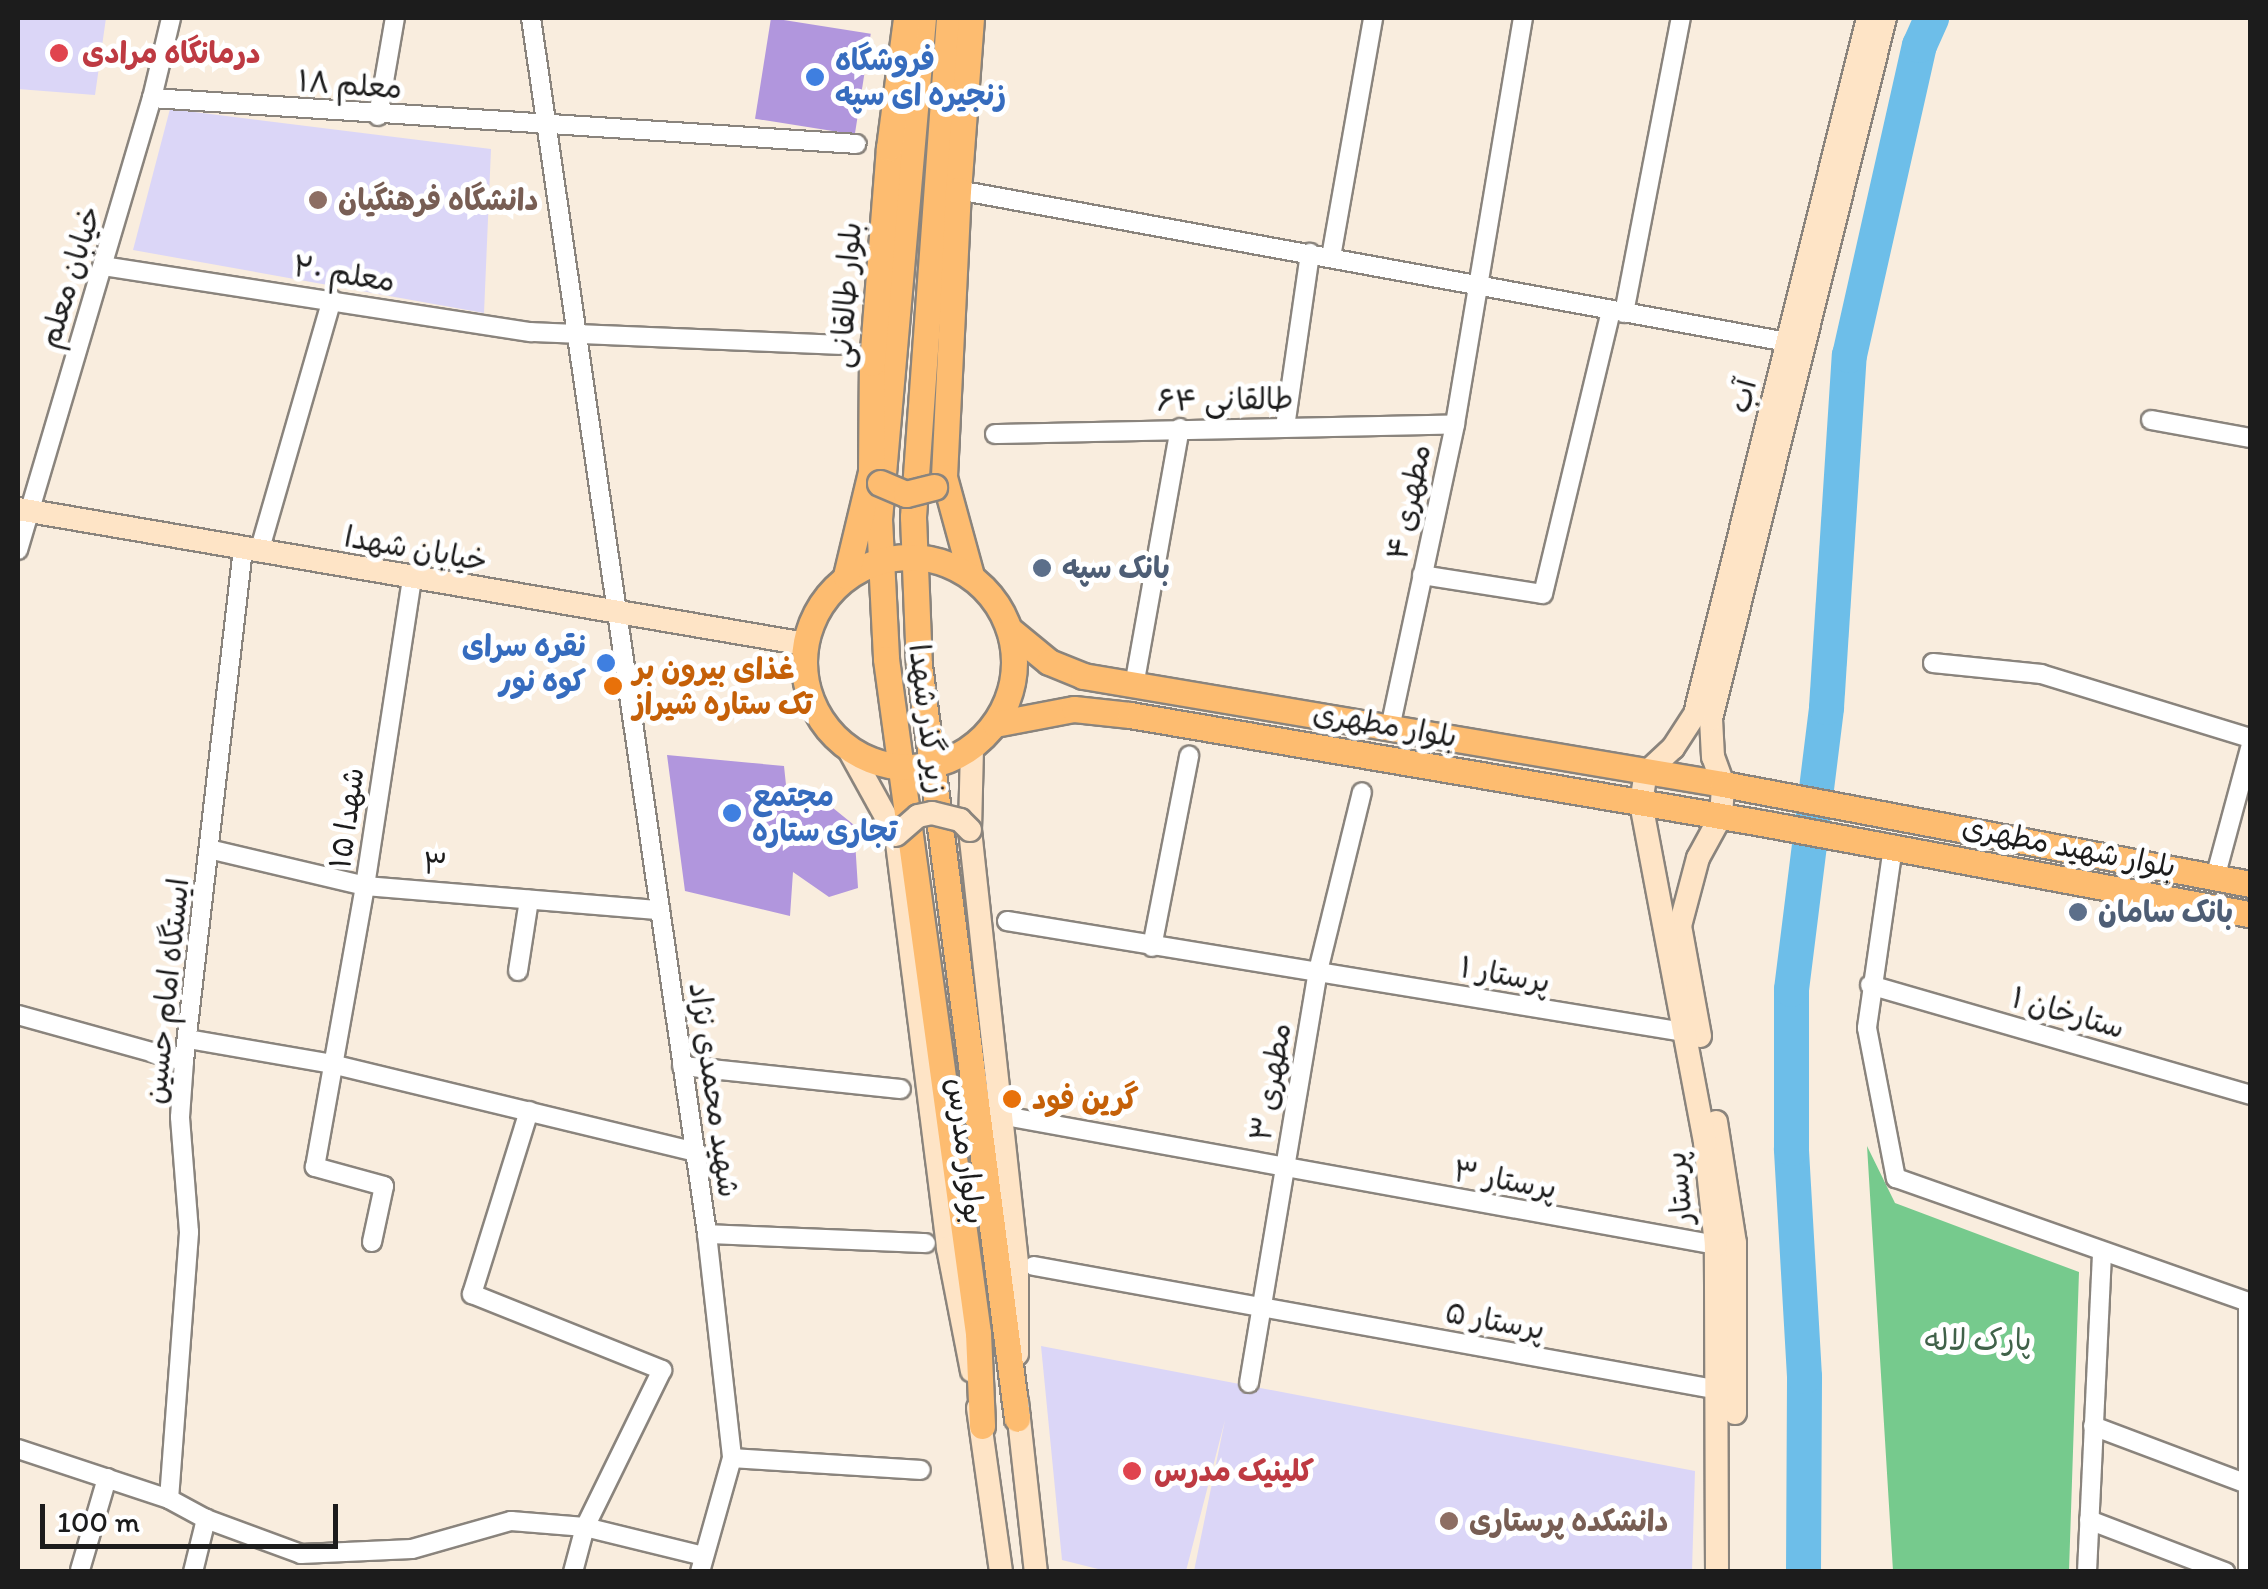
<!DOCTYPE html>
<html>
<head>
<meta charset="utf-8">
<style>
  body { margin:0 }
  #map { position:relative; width:2268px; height:1589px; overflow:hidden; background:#f9edde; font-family:Itim,"Playpen Sans Arabic",sans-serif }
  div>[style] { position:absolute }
  .built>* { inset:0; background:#dbd6f7 }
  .green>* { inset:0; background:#76ca8d }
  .river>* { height:35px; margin:-17.5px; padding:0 17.5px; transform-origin:17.5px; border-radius:17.5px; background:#6dbee9 }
  .building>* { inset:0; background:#b196dd; transform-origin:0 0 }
  .roads { filter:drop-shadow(2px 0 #8a847d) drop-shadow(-2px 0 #8a847d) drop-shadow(0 2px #8a847d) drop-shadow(0 -2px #8a847d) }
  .street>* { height:18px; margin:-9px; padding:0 9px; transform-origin:9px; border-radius:9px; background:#fff }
  .secondary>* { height:22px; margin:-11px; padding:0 11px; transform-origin:11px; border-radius:11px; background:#fee4c6 }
  .primary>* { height:25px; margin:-12.5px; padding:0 12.5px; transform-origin:12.5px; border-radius:12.5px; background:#fdbc70 }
  .primary>.ring { margin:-12.5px; padding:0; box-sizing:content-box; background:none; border:25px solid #fdbc70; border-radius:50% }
  .bridges { filter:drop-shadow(2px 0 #8a847d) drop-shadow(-2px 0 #8a847d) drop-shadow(0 2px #8a847d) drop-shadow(0 -2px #8a847d) }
  .secondary-bridge>* { height:22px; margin:-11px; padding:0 11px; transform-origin:11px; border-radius:11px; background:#fee4c6 }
  .primary-bridge>* { height:25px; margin:-12.5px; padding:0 12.5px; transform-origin:12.5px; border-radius:12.5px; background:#fdbc70 }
  .dots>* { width:28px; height:28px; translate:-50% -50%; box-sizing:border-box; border:5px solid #fff; border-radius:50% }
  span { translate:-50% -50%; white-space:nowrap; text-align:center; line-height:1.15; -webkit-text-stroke:10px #fff; paint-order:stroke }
  .health-label { font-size:30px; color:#be3a42; font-weight:700 }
  .left { translate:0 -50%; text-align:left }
  .shop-label { font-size:30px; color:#366cbe; font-weight:700 }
  .right { translate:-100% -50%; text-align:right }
  .street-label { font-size:30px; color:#1c1c1c }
  .education-label { font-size:30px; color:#785e54; font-weight:700 }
  .service-label { font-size:30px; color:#4e5e75; font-weight:700 }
  .food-label { font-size:30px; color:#c56008; font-weight:700 }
  .park-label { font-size:30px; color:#406249 }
  .frame { position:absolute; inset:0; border:20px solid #1c1c1c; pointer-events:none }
  .scale { position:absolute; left:40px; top:1504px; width:298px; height:45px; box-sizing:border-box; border:5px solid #1c1c1c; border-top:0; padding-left:12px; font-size:30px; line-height:35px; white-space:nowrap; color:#1c1c1c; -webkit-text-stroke:8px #fff; paint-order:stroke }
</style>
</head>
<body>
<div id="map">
  <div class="built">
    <div style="clip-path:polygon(18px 18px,106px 18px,95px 95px,18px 89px)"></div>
    <div style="clip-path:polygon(170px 109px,491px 149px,484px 313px,133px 250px)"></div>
    <div style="clip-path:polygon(1041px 1346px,1695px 1471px,1692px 1571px,1194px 1571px,1225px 1420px,1186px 1571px,1106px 1571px,1062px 1560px)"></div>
  </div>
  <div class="green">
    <div style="clip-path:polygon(1867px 1146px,1895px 1203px,2079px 1272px,2069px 1571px,1893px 1571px)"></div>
  </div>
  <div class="river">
    <div style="left:1803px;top:1572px;width:196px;rotate:-89.7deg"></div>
    <div style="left:1804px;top:1376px;width:228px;rotate:-93.3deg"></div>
    <div style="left:1791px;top:1148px;width:159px;rotate:-90deg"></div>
    <div style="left:1791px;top:989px;width:284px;rotate:-82.9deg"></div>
    <div style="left:1826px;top:707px;width:353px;rotate:-86.3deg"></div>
    <div style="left:1849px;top:355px;width:318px;rotate:-77.3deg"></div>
    <div style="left:1919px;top:45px;width:30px;rotate:-66deg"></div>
  </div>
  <div class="building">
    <div style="left:771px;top:18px;width:101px;height:102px;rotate:9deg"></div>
    <div style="clip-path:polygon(667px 755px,784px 766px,786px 785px,812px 791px,854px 825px,858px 888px,829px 897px,793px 872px,790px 916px,685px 891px)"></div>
  </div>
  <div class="roads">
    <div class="street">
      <div style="left:531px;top:18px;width:1229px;rotate:81.76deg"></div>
      <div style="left:707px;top:1234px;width:225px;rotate:83.6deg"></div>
      <div style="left:732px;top:1458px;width:118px;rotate:105.7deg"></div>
      <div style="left:152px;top:98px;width:706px;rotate:3.73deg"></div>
      <div style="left:378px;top:116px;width:99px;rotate:-80.2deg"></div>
      <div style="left:958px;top:190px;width:843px;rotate:10.39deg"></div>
      <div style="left:1331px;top:257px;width:243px;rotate:-80deg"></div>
      <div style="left:103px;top:266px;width:433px;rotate:8.8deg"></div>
      <div style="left:531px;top:332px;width:309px;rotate:2.4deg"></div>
      <div style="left:1624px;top:313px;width:300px;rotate:-79.1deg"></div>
      <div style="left:2151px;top:420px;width:101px;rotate:10.3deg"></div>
      <div style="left:1285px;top:427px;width:176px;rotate:-81.8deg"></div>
      <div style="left:995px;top:434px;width:460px;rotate:-1.2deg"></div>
      <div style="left:18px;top:550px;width:471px;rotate:-73.5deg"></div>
      <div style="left:152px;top:98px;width:82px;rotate:-76.6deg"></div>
      <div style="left:259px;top:552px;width:263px;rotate:-73.9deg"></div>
      <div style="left:1422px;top:575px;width:122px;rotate:8.9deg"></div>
      <div style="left:1543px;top:594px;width:292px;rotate:-76.5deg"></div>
      <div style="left:1933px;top:663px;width:109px;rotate:5.8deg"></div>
      <div style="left:2041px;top:674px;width:219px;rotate:17deg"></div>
      <div style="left:1134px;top:686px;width:262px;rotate:-79.9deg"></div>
      <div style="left:1390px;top:728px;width:311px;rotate:-77.9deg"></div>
      <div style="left:1455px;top:424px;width:412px;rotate:-80.5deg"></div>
      <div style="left:1893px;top:847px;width:183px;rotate:98.2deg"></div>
      <div style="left:1867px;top:1028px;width:153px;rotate:79.1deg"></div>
      <div style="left:1896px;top:1178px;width:375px;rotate:19.4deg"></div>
      <div style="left:209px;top:849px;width:160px;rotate:13.3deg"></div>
      <div style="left:365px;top:886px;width:296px;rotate:4.7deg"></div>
      <div style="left:2215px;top:878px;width:135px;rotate:-74.9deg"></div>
      <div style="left:1007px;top:921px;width:685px;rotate:9.32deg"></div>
      <div style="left:1152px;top:947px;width:195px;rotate:-79deg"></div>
      <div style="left:518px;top:971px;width:72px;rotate:-81.2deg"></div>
      <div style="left:1870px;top:985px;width:396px;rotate:16.1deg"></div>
      <div style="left:18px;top:1015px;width:172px;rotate:15.5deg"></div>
      <div style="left:188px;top:1039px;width:146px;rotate:9.8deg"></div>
      <div style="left:332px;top:1064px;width:374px;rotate:13.6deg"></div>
      <div style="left:682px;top:1066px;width:220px;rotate:6deg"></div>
      <div style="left:529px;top:1111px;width:192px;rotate:107.3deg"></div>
      <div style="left:472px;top:1294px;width:205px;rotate:21.8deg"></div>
      <div style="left:662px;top:1370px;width:175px;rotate:116.1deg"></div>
      <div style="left:585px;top:1527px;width:47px;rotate:104.9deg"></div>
      <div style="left:1016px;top:1118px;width:711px;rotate:10.28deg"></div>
      <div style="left:707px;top:1234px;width:219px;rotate:2.4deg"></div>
      <div style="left:372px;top:1242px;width:57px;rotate:-77.9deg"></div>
      <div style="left:384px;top:1186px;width:72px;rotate:-164.6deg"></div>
      <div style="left:315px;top:1167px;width:285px;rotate:-79.9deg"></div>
      <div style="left:365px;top:886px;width:312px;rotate:-81.3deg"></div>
      <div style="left:1034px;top:1266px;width:697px;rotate:10.25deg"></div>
      <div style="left:1249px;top:1383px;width:418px;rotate:-80.5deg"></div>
      <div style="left:1318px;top:971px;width:184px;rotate:-76.2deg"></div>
      <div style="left:2093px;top:1426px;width:168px;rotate:20.6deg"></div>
      <div style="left:18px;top:1449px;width:159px;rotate:18.3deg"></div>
      <div style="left:169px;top:1499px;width:42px;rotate:28.4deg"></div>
      <div style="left:206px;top:1519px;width:101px;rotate:20.2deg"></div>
      <div style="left:301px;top:1554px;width:111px;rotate:-2.6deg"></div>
      <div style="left:412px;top:1549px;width:103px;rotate:-15.8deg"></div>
      <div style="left:511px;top:1521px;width:74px;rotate:4.6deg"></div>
      <div style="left:585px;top:1527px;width:122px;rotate:13.7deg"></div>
      <div style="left:732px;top:1458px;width:189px;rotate:3.6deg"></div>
      <div style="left:169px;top:1499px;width:268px;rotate:-85.7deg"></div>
      <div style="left:189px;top:1232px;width:115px;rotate:-94.5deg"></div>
      <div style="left:180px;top:1117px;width:56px;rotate:-85.9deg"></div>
      <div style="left:184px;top:1061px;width:515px;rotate:-83.43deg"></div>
      <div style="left:2089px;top:1520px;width:146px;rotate:20.9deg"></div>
      <div style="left:80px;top:1570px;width:96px;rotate:-73.6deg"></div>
      <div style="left:193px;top:1572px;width:55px;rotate:-76.2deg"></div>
      <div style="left:2087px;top:1572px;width:320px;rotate:-87.3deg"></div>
      <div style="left:2248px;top:1572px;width:269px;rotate:-90deg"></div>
    </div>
    <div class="secondary">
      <div style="left:18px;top:509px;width:798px;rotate:9.73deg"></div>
      <div style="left:848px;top:748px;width:99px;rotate:61.1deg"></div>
      <div style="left:896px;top:835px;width:416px;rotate:82.8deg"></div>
      <div style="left:948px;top:1248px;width:125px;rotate:79deg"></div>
      <div style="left:972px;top:748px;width:82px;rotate:91.4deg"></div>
      <div style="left:970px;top:830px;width:436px;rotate:83.8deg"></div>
      <div style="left:1017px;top:1263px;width:91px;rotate:90deg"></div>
      <div style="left:1700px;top:1036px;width:112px;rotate:-100.3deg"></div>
      <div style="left:1680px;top:926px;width:70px;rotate:-75.2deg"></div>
      <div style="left:1698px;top:858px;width:48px;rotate:-61.3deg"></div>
      <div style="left:1721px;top:816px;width:32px;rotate:-86deg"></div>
      <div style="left:1723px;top:784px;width:29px;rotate:-110deg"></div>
      <div style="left:1713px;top:757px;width:38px;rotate:-93deg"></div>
      <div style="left:1711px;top:719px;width:722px;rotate:-76.06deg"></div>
      <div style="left:1716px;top:1122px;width:122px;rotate:81.1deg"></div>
      <div style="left:1735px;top:1243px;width:170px;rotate:90deg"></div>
      <div style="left:1017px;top:1401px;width:172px;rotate:83.7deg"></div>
      <div style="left:978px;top:1408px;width:166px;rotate:82deg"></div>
      <div style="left:1717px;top:1572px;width:327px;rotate:-90.2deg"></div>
      <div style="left:1716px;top:1245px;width:104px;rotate:-96.1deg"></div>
      <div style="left:1705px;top:1142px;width:345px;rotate:-100.7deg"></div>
      <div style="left:1641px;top:803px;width:30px;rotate:-81deg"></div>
      <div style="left:1646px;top:773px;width:37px;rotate:-43deg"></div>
      <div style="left:1673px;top:748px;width:40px;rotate:-57.1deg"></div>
      <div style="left:1695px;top:714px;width:717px;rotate:-76.04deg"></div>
    </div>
    <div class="primary">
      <div style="left:923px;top:18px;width:503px;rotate:95.02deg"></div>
      <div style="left:879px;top:519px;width:140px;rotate:87.1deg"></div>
      <div style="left:886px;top:659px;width:680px;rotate:82.23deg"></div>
      <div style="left:978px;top:1333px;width:93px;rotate:87.5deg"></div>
      <div style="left:949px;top:18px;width:500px;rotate:94.13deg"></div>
      <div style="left:913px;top:517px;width:148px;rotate:87.7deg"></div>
      <div style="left:919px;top:665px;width:760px;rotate:82.59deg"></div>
      <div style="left:971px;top:18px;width:172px;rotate:94.3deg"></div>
      <div style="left:958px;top:190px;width:287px;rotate:92.8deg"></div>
      <div style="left:944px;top:477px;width:103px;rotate:74.7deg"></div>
      <div class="ring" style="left:804px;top:557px;width:185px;height:185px"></div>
      <div style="left:846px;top:576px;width:107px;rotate:-76.5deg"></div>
      <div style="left:871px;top:472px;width:109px;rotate:-89.5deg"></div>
      <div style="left:872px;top:363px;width:216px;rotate:-85.5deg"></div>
      <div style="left:889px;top:148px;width:131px;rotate:-82.5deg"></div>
      <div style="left:1010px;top:630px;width:50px;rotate:39.4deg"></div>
      <div style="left:1049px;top:662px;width:37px;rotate:22deg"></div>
      <div style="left:1083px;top:676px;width:649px;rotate:9.58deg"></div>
      <div style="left:1723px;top:784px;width:536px;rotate:10.74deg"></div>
      <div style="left:995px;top:724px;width:80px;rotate:-10.8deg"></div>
      <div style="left:1074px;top:709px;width:56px;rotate:6.1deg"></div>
      <div style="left:1130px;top:715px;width:641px;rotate:9.7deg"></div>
      <div style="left:1762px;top:823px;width:496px;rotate:10.6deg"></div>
    </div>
  </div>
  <div class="bridges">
    <div class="secondary-bridge">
      <div style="left:896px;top:835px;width:29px;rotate:-41deg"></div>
      <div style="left:918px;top:816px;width:14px;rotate:-12deg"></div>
      <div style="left:932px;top:813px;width:29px;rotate:14deg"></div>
      <div style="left:960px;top:820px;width:14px;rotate:45deg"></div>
    </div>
    <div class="primary-bridge">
      <div style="left:880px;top:483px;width:28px;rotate:23deg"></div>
      <div style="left:906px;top:494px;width:29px;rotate:-14deg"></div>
    </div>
  </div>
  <div class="dots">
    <div style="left:59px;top:53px;background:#e0444e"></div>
    <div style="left:815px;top:77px;background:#3f7fe0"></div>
    <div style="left:318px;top:200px;background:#8d6e63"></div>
    <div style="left:1042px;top:568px;background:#5c6f8a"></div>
    <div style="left:606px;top:663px;background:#3f7fe0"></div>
    <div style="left:613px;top:686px;background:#e8710a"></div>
    <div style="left:732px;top:813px;background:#3f7fe0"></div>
    <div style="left:2078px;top:912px;background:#5c6f8a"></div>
    <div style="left:1012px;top:1099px;background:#e8710a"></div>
    <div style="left:1132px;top:1471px;background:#e0444e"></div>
    <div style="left:1449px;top:1521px;background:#8d6e63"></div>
  </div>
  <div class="health-label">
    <span class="left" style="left:82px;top:53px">درمانگاه مرادی</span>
    <span class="left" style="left:1154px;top:1471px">کلینیک مدرس</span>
  </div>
  <div class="shop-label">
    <span class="left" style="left:835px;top:77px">فروشگاه<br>زنجیره ای سپه</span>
    <span class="right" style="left:586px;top:663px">نقره سرای<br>کوه نور</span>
    <span class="left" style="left:752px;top:813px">مجتمع<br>تجاری ستاره</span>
  </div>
  <div class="street-label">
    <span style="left:350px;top:85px;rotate:4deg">معلم ۱۸</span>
    <span style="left:344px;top:274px;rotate:9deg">معلم ۲۰</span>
    <span style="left:70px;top:277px;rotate:-73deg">خیابان معلم</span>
    <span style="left:846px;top:295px;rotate:-86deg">بلوار طالقانی</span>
    <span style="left:1743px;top:396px;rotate:-76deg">آب</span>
    <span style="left:1225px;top:400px;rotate:-1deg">طالقانی ۶۴</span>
    <span style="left:1409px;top:502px;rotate:-78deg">مطهری ۴</span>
    <span style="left:416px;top:549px;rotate:10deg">خیابان شهدا</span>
    <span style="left:928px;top:719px;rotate:83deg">زیر گذر شهدا</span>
    <span style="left:1385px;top:725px;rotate:10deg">بلوار مطهری</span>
    <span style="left:347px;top:818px;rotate:-82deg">شهدا ۱۵</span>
    <span style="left:2069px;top:847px;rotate:11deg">بلوار شهید مطهری</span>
    <span style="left:435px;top:864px;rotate:5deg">۳</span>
    <span style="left:1505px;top:975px;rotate:10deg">پرستار ۱</span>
    <span style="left:167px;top:991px;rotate:-84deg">ایستگاه امام حسین</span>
    <span style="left:2068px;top:1013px;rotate:16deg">ستارخان ۱</span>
    <span style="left:1271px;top:1082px;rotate:-80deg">مطهری ۳</span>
    <span style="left:714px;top:1090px;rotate:82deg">شهید محمدی نژاد</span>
    <span style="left:966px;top:1151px;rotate:83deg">بولوار مدرس</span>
    <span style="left:1505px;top:1180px;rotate:10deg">پرستار ۳</span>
    <span style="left:1679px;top:1188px;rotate:-96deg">پرستار</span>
    <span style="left:1495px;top:1321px;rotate:10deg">پرستار ۵</span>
  </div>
  <div class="education-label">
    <span class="left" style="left:338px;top:200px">دانشگاه فرهنگیان</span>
    <span class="left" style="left:1469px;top:1521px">دانشکده پرستاری</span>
  </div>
  <div class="service-label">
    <span class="left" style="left:1062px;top:568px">بانک سپه</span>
    <span class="left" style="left:2098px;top:912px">بانک سامان</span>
  </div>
  <div class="food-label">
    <span class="left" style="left:633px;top:686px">غذای بیرون بر<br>تک ستاره شیراز</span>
    <span class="left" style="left:1032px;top:1099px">گرین فود</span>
  </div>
  <div class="park-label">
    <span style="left:1978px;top:1340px">پارک لاله</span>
  </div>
  <div class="frame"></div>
  <div class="scale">100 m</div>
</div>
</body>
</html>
